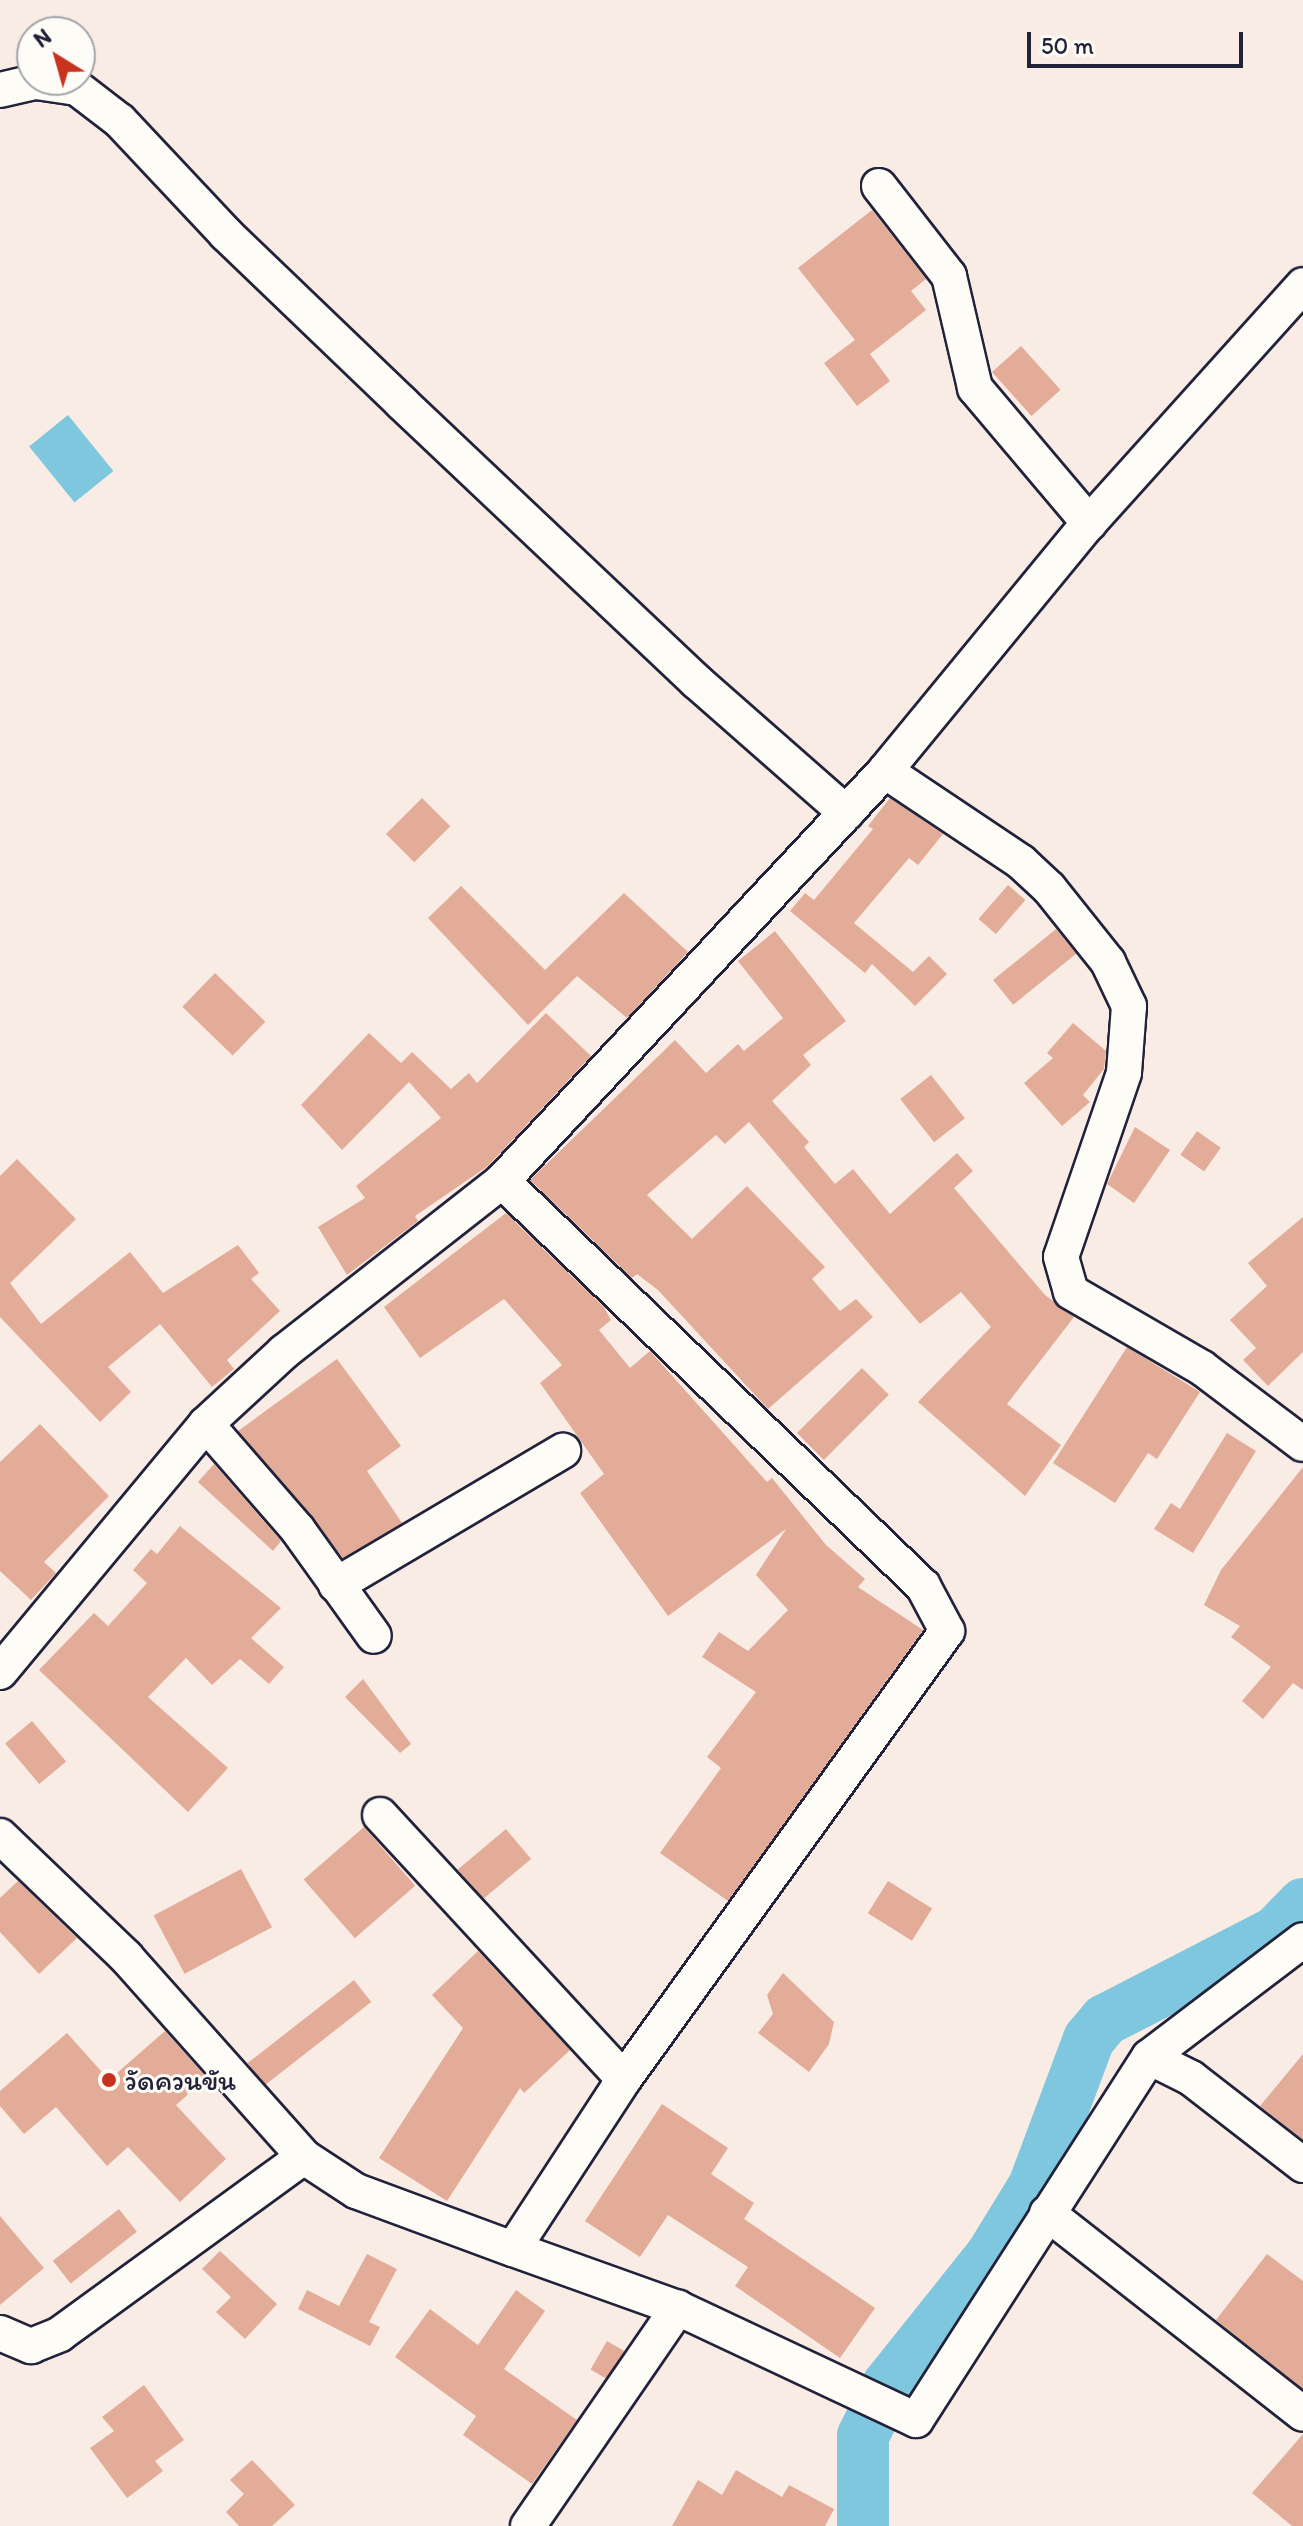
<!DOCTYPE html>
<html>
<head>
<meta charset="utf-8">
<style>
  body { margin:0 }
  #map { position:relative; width:1303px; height:2526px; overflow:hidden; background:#f8ece4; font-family:Itim,"Playpen Sans Thai",sans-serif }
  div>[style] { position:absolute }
  .water>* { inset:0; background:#7ec7de; transform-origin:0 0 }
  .river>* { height:52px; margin:-26px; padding:0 26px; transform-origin:26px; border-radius:26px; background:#7ec7de }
  .building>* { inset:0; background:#e3ac99; transform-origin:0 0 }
  .roads { filter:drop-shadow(2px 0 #22223b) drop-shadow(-2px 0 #22223b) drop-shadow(0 2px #22223b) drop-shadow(0 -2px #22223b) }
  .minor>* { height:34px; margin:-17px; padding:0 17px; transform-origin:17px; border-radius:17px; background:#fdfcf7 }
  .dots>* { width:22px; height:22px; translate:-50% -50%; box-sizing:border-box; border:4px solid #fdfcf7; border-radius:50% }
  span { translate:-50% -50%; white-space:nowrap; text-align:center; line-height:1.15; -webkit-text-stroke:6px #fdfcf7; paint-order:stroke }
  .poi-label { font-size:28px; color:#22223b }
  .left { translate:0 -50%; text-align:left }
  .north { position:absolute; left:16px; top:16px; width:80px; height:80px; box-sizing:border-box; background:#fdfcf7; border:2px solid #a5a5ac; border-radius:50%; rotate:323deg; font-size:22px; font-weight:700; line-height:32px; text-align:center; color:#22223b }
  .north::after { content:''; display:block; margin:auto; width:28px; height:36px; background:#c8321e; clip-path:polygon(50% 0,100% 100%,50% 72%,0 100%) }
  .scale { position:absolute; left:1027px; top:32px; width:216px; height:36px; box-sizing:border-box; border:4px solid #22223b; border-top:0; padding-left:10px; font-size:24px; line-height:28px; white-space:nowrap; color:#22223b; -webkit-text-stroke:6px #fdfcf7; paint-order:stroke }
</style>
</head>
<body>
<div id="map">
  <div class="water">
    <div style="left:68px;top:415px;width:72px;height:50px;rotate:51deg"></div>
  </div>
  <div class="river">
    <div style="left:863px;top:2526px;width:90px;rotate:-90deg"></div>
    <div style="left:863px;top:2436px;width:57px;rotate:-63.9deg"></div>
    <div style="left:888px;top:2385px;width:165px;rotate:-51.4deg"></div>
    <div style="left:991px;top:2256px;width:82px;rotate:-58.4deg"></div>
    <div style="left:1034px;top:2186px;width:157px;rotate:-69.5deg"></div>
    <div style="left:1089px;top:2039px;width:25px;rotate:-50deg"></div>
    <div style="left:1105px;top:2020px;width:192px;rotate:-27.2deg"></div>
    <div style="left:1276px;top:1932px;width:39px;rotate:-46deg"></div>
  </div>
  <div class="building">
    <div style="clip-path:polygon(872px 210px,926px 279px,911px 291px,926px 310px,870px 354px,890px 381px,857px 406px,824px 363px,855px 340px,798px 268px)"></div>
    <div style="left:1021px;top:346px;width:59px;height:39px;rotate:48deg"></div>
    <div style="left:422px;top:798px;width:40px;height:51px;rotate:45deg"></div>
    <div style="clip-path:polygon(890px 798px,943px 834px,918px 865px,909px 858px,854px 923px,913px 972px,929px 956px,947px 974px,915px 1006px,872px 964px,865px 973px,790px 911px,805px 893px,814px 900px,873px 829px,868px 826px)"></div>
    <div style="left:1008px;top:885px;width:23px;height:45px;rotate:41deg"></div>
    <div style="clip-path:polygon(461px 886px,545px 970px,624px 893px,688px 952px,627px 1018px,577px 976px,528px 1025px,428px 918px)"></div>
    <div style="left:1056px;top:929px;width:32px;height:81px;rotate:51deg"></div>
    <div style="clip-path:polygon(775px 931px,846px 1021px,803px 1055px,811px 1065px,772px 1101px,809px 1142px,804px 1147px,835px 1184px,853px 1169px,890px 1214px,957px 1153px,973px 1171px,954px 1188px,1045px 1295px,1074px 1317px,1007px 1404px,1061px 1445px,1025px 1496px,918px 1402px,991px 1327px,961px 1292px,920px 1324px,749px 1122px,725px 1144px,716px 1135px,647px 1195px,692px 1239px,747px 1186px,825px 1267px,812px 1279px,840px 1311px,856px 1299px,873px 1317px,768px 1409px,658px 1290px,637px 1274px,632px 1278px,530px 1180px,675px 1040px,706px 1073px,738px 1044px,744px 1051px,783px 1018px,738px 961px)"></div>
    <div style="left:215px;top:973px;width:70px;height:47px;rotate:44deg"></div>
    <div style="clip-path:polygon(546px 1013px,591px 1056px,488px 1166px,415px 1216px,418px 1221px,347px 1275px,318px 1227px,365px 1198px,356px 1186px,441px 1118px,409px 1082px,342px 1150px,301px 1105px,369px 1033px,401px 1063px,412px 1052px,451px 1089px,469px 1073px,477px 1083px)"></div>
    <div style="clip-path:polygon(1073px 1023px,1106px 1051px,1104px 1069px,1083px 1095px,1090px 1102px,1062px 1126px,1024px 1083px,1053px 1058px,1047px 1053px)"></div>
    <div style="left:931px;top:1075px;width:55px;height:39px;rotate:52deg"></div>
    <div style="clip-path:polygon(1135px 1127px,1170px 1150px,1134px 1203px,1107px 1184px)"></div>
    <div style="left:1197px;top:1131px;width:29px;height:29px;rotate:35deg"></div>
    <div style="clip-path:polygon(17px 1159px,76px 1219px,10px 1283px,41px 1324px,130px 1252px,163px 1293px,238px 1245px,259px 1273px,251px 1279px,280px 1311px,227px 1360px,234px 1369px,212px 1387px,160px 1324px,108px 1367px,131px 1392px,100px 1422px,0 1317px,0 1176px)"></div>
    <div style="clip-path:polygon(506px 1213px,604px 1307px,611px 1320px,599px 1330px,630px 1368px,650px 1351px,767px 1482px,772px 1478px,826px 1545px,865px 1579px,858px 1587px,923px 1630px,728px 1901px,660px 1853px,721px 1768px,707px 1757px,756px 1692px,702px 1657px,719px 1632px,748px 1651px,788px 1610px,756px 1575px,786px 1529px,668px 1616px,580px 1493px,604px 1474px,540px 1383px,562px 1365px,504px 1299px,420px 1358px,384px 1307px)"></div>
    <div style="clip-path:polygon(1303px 1217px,1303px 1352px,1268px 1386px,1243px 1360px,1256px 1348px,1230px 1320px,1267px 1286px,1248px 1263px)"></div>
    <div style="clip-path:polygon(1127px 1347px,1200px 1392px,1157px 1459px,1148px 1453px,1115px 1503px,1053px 1463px)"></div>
    <div style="clip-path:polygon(337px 1359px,401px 1446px,367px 1471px,402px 1523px,343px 1558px,238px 1431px)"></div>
    <div style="left:862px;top:1368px;width:38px;height:92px;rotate:45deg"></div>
    <div style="clip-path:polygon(40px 1424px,109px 1496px,44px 1562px,56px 1573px,31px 1600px,0 1571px,0 1462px)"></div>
    <div style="clip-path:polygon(1227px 1433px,1256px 1451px,1193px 1553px,1154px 1529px,1171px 1503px,1180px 1509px)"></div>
    <div style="clip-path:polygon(214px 1464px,281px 1541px,273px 1551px,198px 1482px)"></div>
    <div style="clip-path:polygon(1303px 1467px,1303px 1690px,1293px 1683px,1263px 1719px,1242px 1701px,1271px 1667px,1231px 1637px,1240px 1626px,1204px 1605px,1221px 1570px)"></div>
    <div style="clip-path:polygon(180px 1526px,281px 1608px,251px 1638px,284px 1667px,269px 1684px,240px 1659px,212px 1685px,186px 1658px,148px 1697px,228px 1768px,188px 1812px,39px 1670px,94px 1613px,108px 1626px,147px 1583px,133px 1570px,151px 1549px,157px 1554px)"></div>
    <div style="clip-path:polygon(363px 1679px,411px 1744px,400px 1753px,345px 1697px)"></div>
    <div style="left:32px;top:1721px;width:53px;height:35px;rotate:50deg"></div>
    <div style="left:364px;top:1827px;width:78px;height:80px;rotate:49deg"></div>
    <div style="left:506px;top:1829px;width:39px;height:63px;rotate:50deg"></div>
    <div style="left:241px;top:1869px;width:66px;height:99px;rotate:62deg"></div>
    <div style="clip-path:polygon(18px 1881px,77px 1938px,39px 1974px,0 1932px,0 1898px)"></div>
    <div style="left:888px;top:1881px;width:52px;height:38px;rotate:32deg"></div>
    <div style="clip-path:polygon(478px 1951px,570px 2050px,524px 2093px,520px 2088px,447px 2201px,379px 2158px,463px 2028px,432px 1995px)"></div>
    <div style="clip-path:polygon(783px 1973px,834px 2022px,829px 2044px,809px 2072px,758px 2033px,773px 2014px,767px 1995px)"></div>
    <div style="left:354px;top:1980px;width:28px;height:135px;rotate:52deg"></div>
    <div style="clip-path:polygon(165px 2031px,207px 2078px,176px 2105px,226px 2159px,180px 2202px,128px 2147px,107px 2166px,56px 2107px,24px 2134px,0 2106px,0 2091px,67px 2033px,109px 2080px)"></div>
    <div style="clip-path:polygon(1303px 2054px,1303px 2140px,1260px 2106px)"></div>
    <div style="clip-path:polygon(662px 2104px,728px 2148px,711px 2174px,754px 2203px,744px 2219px,875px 2308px,840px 2358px,735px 2286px,748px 2267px,668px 2215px,640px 2257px,585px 2221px)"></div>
    <div style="left:119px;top:2209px;width:29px;height:84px;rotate:52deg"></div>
    <div style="clip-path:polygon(0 2216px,44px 2268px,0 2305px)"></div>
    <div style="clip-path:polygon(220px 2251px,277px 2304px,245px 2339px,216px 2312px,231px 2297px,202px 2269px)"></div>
    <div style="clip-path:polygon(367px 2254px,397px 2269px,369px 2322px,380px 2327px,370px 2346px,298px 2309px,307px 2290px,339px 2306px)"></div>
    <div style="clip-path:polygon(1267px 2254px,1303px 2281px,1303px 2389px,1216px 2320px)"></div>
    <div style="clip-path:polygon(516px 2290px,545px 2311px,504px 2369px,577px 2420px,532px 2484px,463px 2435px,476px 2416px,395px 2357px,430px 2309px,478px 2345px)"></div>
    <div style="left:607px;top:2341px;width:20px;height:33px;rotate:30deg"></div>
    <div style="clip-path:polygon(144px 2385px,184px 2440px,155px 2461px,163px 2471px,127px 2498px,90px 2448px,114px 2431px,102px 2417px)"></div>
    <div style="clip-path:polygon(1303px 2434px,1303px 2526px,1292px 2526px,1252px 2493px)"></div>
    <div style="clip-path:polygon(252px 2460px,295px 2505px,272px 2526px,239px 2526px,226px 2512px,244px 2494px,230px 2480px)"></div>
    <div style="clip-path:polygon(736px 2470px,782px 2497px,789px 2485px,834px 2509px,825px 2526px,672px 2526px,698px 2480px,722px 2495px)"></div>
  </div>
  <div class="roads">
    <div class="minor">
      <div style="left:0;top:90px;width:37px;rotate:-13deg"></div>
      <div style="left:36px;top:82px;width:41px;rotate:8.3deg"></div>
      <div style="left:77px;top:88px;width:54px;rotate:37.5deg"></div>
      <div style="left:120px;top:121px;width:155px;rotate:46.8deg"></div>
      <div style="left:226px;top:234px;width:244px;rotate:43.8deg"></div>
      <div style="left:402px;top:403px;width:405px;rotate:43.4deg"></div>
      <div style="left:696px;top:681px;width:200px;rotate:41.3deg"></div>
      <div style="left:879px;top:186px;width:114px;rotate:52.1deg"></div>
      <div style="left:949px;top:276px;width:115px;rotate:76.9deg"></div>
      <div style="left:975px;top:388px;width:177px;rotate:49.8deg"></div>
      <div style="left:885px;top:771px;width:164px;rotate:33.8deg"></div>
      <div style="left:1021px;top:862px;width:38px;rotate:43deg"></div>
      <div style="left:1049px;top:888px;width:95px;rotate:51.4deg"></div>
      <div style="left:1108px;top:962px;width:49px;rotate:64.5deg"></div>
      <div style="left:1129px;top:1006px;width:67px;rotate:94.3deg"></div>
      <div style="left:1124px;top:1073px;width:194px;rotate:108.9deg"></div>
      <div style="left:1061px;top:1257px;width:36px;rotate:74deg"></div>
      <div style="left:1071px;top:1292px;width:151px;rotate:30.1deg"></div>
      <div style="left:1202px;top:1368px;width:126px;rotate:37deg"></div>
      <div style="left:502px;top:1181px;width:584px;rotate:43.89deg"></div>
      <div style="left:923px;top:1586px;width:51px;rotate:61.9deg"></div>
      <div style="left:947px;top:1631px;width:552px;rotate:125.79deg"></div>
      <div style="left:624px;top:2079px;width:203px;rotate:123.1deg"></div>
      <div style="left:513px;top:2249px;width:175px;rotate:19.7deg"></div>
      <div style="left:678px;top:2308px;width:263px;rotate:25.2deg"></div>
      <div style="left:916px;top:2420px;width:431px;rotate:-57.3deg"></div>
      <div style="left:1149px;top:2057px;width:193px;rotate:-37.2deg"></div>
      <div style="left:206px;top:1424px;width:140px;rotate:49deg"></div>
      <div style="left:298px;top:1530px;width:130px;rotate:54.4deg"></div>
      <div style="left:336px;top:1585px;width:264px;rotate:-30.6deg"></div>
      <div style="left:0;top:1672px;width:322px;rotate:-50.3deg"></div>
      <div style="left:206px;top:1424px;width:106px;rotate:-42.7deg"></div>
      <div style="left:284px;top:1352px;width:277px;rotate:-38.1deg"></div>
      <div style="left:502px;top:1181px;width:561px;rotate:-46.95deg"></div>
      <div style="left:885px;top:771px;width:321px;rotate:-50.6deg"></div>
      <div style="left:1089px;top:523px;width:320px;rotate:-48deg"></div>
      <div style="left:380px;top:1815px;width:359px;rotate:47.3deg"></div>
      <div style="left:0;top:1836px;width:175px;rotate:43.8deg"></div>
      <div style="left:126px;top:1957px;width:268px;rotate:48.3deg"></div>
      <div style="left:304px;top:2157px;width:62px;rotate:33.2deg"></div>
      <div style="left:356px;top:2191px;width:167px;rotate:20.3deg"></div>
      <div style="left:1149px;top:2057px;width:47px;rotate:26.6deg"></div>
      <div style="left:1191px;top:2078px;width:142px;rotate:37.8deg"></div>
      <div style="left:1047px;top:2213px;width:325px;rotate:38.1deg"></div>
      <div style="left:0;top:2333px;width:34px;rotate:23deg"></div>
      <div style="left:31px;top:2346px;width:31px;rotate:-22deg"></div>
      <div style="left:60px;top:2334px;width:301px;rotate:-36deg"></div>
      <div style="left:528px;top:2526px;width:265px;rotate:-55.5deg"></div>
    </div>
  </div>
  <div class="dots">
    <div style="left:109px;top:2080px;background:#c8321e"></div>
  </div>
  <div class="poi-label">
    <span class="left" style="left:125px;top:2080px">วัดควนขัน</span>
  </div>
  <div class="north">N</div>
  <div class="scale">50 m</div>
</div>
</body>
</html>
